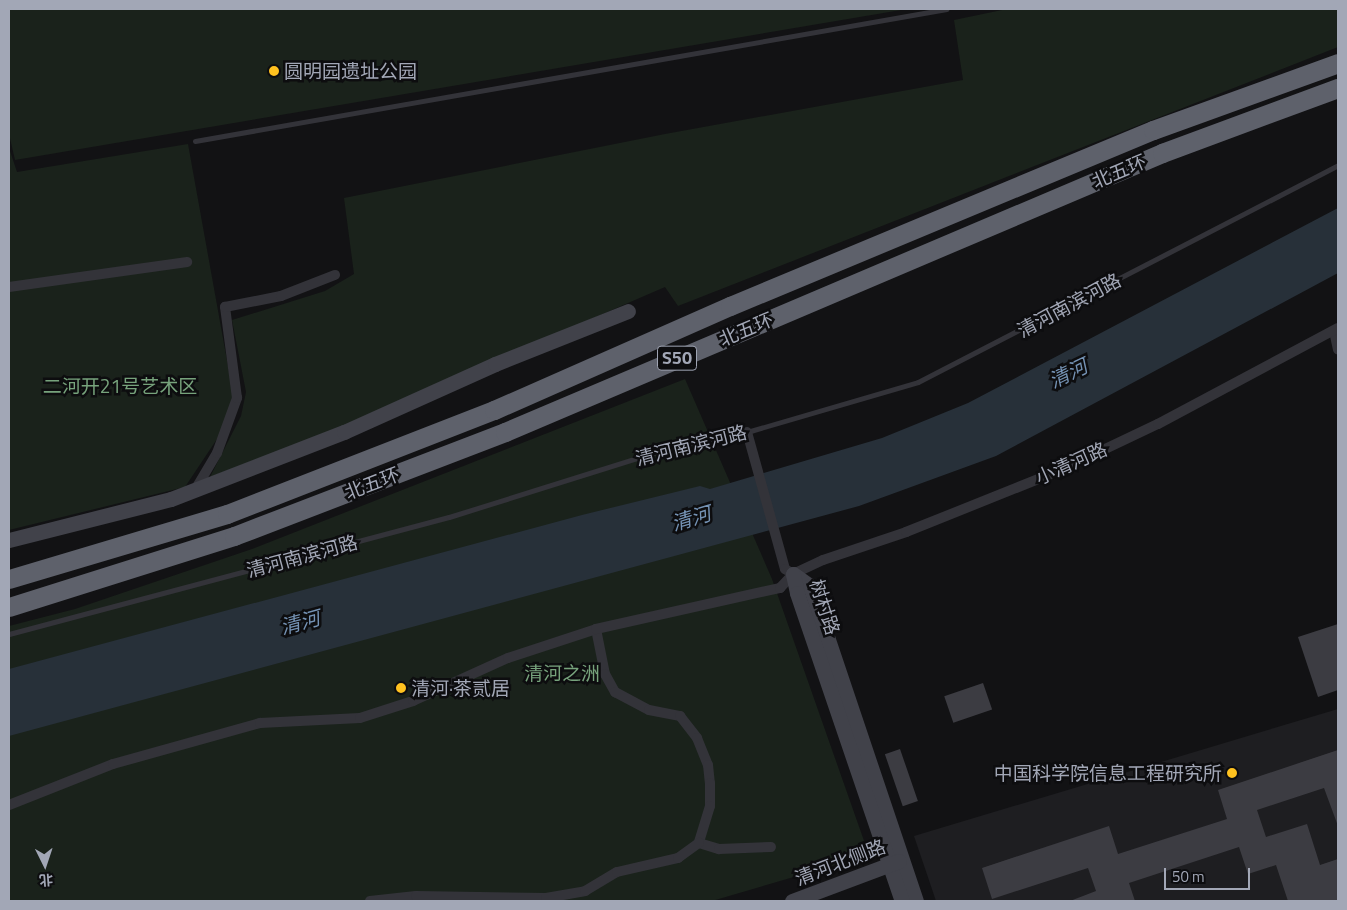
<!DOCTYPE html>
<html>
<head>
<meta charset="utf-8">
<style>
  body { margin:0 }
  #map { position:relative; width:1347px; height:910px; overflow:hidden; background:#121214; font-family:"Titillium Web","Noto Sans SC",sans-serif }
  div>[style] { position:absolute }
  .built>* { inset:0; background:#1e1e21 }
  .green>* { inset:0; background:#1a221b }
  .water>* { inset:0; background:#273039 }
  .building>* { inset:0; background:#3c3c42; transform-origin:0 0 }
  .lane>* { height:5px; margin:-2.5px; padding:0 2.5px; transform-origin:2.5px; border-radius:2.5px; background:#333339 }
  .street>* { height:10px; margin:-5px; padding:0 5px; transform-origin:5px; border-radius:5px; background:#333339 }
  .secondary>* { height:15px; margin:-7.5px; padding:0 7.5px; transform-origin:7.5px; border-radius:7.5px; background:#41424a }
  .highway>* { height:19px; margin:-9.5px; padding:0 9.5px; transform-origin:9.5px; border-radius:9.5px; background:#5e616b }
  .dots>* { width:14px; height:14px; translate:-50% -50%; box-sizing:border-box; border:2px solid #0d0d0f; border-radius:50% }
  span { translate:-50% -50%; white-space:nowrap; text-align:center; line-height:1.15; -webkit-text-stroke:5px #0d0d0f; paint-order:stroke }
  .shield-label span { padding:1px 4px; background:#0d0d0f; border:1px solid; border-radius:4px; -webkit-text-stroke-width:0 }
  .shield-label { font-size:18px; color:#a2a7b6; font-weight:700 }
  .poi-label { font-size:19px; color:#a2a7b6 }
  .left { translate:0 -50%; text-align:left }
  .right { translate:-100% -50%; text-align:right }
  .street-label { font-size:19px; color:#a2a7b6 }
  .park-label { font-size:19px; color:#77a37c }
  .water-label { font-size:20px; color:#7593b5; font-style:italic }
  .frame { position:absolute; inset:0; border:10px solid #a2a7b6; pointer-events:none }
  .north { position:absolute; left:20px; top:840px; width:50px; height:50px; -webkit-text-stroke:4px #0d0d0f; paint-order:stroke; rotate:176deg; font-size:14px; font-weight:700; line-height:20px; text-align:center; color:#a2a7b6 }
  .north::after { content:''; display:block; margin:auto; width:18px; height:22px; background:#a2a7b6; clip-path:polygon(50% 0,100% 100%,50% 72%,0 100%) }
  .scale { position:absolute; left:1164px; top:868px; width:86px; height:22px; box-sizing:border-box; border:2px solid #a2a7b6; border-top:0; padding-left:6px; font-size:15px; line-height:18px; white-space:nowrap; color:#a2a7b6; -webkit-text-stroke:4px #0d0d0f; paint-order:stroke }
</style>
</head>
<body>
<div id="map">
  <div class="built">
    <div style="clip-path:polygon(1338px 709px,1338px 901px,936px 901px,914px 836px)"></div>
  </div>
  <div class="green">
    <div style="clip-path:polygon(9px 9px,907px 9px,15px 160px,9px 134px)"></div>
    <div style="clip-path:polygon(1007px 9px,1338px 9px,1338px 47px,678px 306px,665px 287px,339px 428px,210px 477px,241px 416px,246px 392px,232px 320px,325px 291px,354px 274px,344px 198px,665px 134px,963px 80px,954px 20px)"></div>
    <div style="clip-path:polygon(188px 144px,233px 394px,223px 430px,185px 487px,9px 530px,9px 148px,17px 172px)"></div>
    <div style="clip-path:polygon(685px 379px,772px 579px,869px 855px,712px 901px,9px 901px,9px 626px,75px 609px,252px 549px)"></div>
  </div>
  <div class="water">
    <div style="clip-path:polygon(1338px 208px,1338px 273px,996px 456px,859px 506px,9px 736px,9px 669px,582px 515px,700px 486px,710px 489px,882px 438px,968px 403px)"></div>
  </div>
  <div class="building">
    <div style="clip-path:polygon(1338px 624px,1338px 690px,1318px 697px,1298px 637px)"></div>
    <div style="left:983px;top:683px;width:28px;height:41px;rotate:71deg"></div>
    <div style="left:900px;top:749px;width:55px;height:16px;rotate:71deg"></div>
    <div style="clip-path:polygon(1338px 750px,1338px 826px,1324px 788px,1257px 810px,1266px 837px,1307px 824px,1320px 865px,1338px 859px,1338px 901px,1288px 901px,1276px 865px,1248px 874px,1239px 847px,1129px 883px,1135px 901px,1070px 901px,1096px 891px,1088px 868px,992px 899px,982px 868px,1109px 826px,1118px 854px,1227px 819px,1218px 790px)"></div>
  </div>
  <div class="lane">
    <div style="left:195px;top:141px;width:763px;rotate:-9.96deg"></div>
    <div style="left:9px;top:634px;width:455px;rotate:-14.9deg"></div>
    <div style="left:449px;top:517px;width:241px;rotate:-17.4deg"></div>
    <div style="left:679px;top:445px;width:69px;rotate:-10.8deg"></div>
    <div style="left:747px;top:432px;width:178px;rotate:-16.3deg"></div>
    <div style="left:918px;top:382px;width:473px;rotate:-27.3deg"></div>
  </div>
  <div class="street">
    <div style="left:9px;top:287px;width:180px;rotate:-8deg"></div>
    <div style="left:1334px;top:331px;width:19px;rotate:78deg"></div>
    <div style="left:747px;top:432px;width:142px;rotate:74.5deg"></div>
    <div style="left:785px;top:569px;width:9px;rotate:32deg"></div>
    <div style="left:195px;top:490px;width:43px;rotate:-59.3deg"></div>
    <div style="left:217px;top:453px;width:59px;rotate:-70deg"></div>
    <div style="left:237px;top:398px;width:92px;rotate:-97.5deg"></div>
    <div style="left:225px;top:307px;width:57px;rotate:-11.1deg"></div>
    <div style="left:281px;top:296px;width:58px;rotate:-21.3deg"></div>
    <div style="left:596px;top:629px;width:46px;rotate:78.7deg"></div>
    <div style="left:605px;top:674px;width:21px;rotate:61deg"></div>
    <div style="left:615px;top:692px;width:38px;rotate:28deg"></div>
    <div style="left:649px;top:710px;width:32px;rotate:11deg"></div>
    <div style="left:680px;top:716px;width:28px;rotate:52deg"></div>
    <div style="left:697px;top:738px;width:29px;rotate:68deg"></div>
    <div style="left:708px;top:765px;width:18px;rotate:84deg"></div>
    <div style="left:710px;top:783px;width:23px;rotate:90deg"></div>
    <div style="left:710px;top:806px;width:39px;rotate:107deg"></div>
    <div style="left:699px;top:843px;width:21px;rotate:17deg"></div>
    <div style="left:719px;top:849px;width:52px;rotate:-2.2deg"></div>
    <div style="left:9px;top:805px;width:112px;rotate:-21.5deg"></div>
    <div style="left:113px;top:764px;width:153px;rotate:-15.6deg"></div>
    <div style="left:260px;top:723px;width:100px;rotate:-2.9deg"></div>
    <div style="left:360px;top:718px;width:56px;rotate:-17.8deg"></div>
    <div style="left:413px;top:701px;width:104px;rotate:-24.4deg"></div>
    <div style="left:508px;top:658px;width:93px;rotate:-18.2deg"></div>
    <div style="left:596px;top:629px;width:189px;rotate:-12.6deg"></div>
    <div style="left:780px;top:588px;width:19px;rotate:-47deg"></div>
    <div style="left:793px;top:574px;width:33px;rotate:-25deg"></div>
    <div style="left:823px;top:560px;width:88px;rotate:-18.6deg"></div>
    <div style="left:906px;top:532px;width:167px;rotate:-21.8deg"></div>
    <div style="left:1061px;top:470px;width:107px;rotate:-25.4deg"></div>
    <div style="left:1158px;top:424px;width:204px;rotate:-28.1deg"></div>
    <div style="left:370px;top:901px;width:46px;rotate:-6.2deg"></div>
    <div style="left:416px;top:896px;width:130px;rotate:0.9deg"></div>
    <div style="left:546px;top:898px;width:40px;rotate:-10deg"></div>
    <div style="left:585px;top:891px;width:37px;rotate:-31deg"></div>
    <div style="left:617px;top:872px;width:63px;rotate:-12.9deg"></div>
    <div style="left:678px;top:858px;width:26px;rotate:-36deg"></div>
  </div>
  <div class="secondary">
    <div style="left:9px;top:540px;width:167px;rotate:-14.2deg"></div>
    <div style="left:171px;top:499px;width:186px;rotate:-21.2deg"></div>
    <div style="left:344px;top:432px;width:166px;rotate:-24.2deg"></div>
    <div style="left:495px;top:364px;width:143px;rotate:-21.7deg"></div>
    <div style="left:793px;top:574px;width:21px;rotate:35deg"></div>
    <div style="left:810px;top:586px;width:332px;rotate:71.4deg"></div>
    <div style="left:793px;top:574px;width:19px;rotate:78deg"></div>
    <div style="left:797px;top:593px;width:325px;rotate:71.2deg"></div>
    <div style="left:792px;top:901px;width:114px;rotate:-20.5deg"></div>
  </div>
  <div class="highway">
    <div style="left:9px;top:579px;width:227px;rotate:-16.6deg"></div>
    <div style="left:227px;top:514px;width:287px;rotate:-21.3deg"></div>
    <div style="left:494px;top:410px;width:258px;rotate:-23.8deg"></div>
    <div style="left:730px;top:306px;width:458px;rotate:-22.6deg"></div>
    <div style="left:1153px;top:130px;width:197px;rotate:-19.9deg"></div>
    <div style="left:9px;top:607px;width:236px;rotate:-17.5deg"></div>
    <div style="left:234px;top:536px;width:290px;rotate:-21deg"></div>
    <div style="left:505px;top:432px;width:714px;rotate:-23.01deg"></div>
    <div style="left:1162px;top:153px;width:188px;rotate:-20.3deg"></div>
  </div>
  <div class="dots">
    <div style="left:274px;top:71px;background:#ffc21f"></div>
    <div style="left:401px;top:688px;background:#ffc21f"></div>
    <div style="left:1232px;top:773px;background:#ffc21f"></div>
  </div>
  <div class="shield-label">
    <span style="left:677px;top:358px">S50</span>
  </div>
  <div class="poi-label">
    <span class="left" style="left:284px;top:71px">圆明园遗址公园</span>
    <span class="left" style="left:411px;top:688px">清河·茶贰居</span>
    <span class="right" style="left:1222px;top:773px">中国科学院信息工程研究所</span>
  </div>
  <div class="street-label">
    <span style="left:1119px;top:171px;rotate:-23deg">北五环</span>
    <span style="left:1069px;top:305px;rotate:-28deg">清河南滨河路</span>
    <span style="left:746px;top:329px;rotate:-23deg">北五环</span>
    <span style="left:691px;top:445px;rotate:-14deg">清河南滨河路</span>
    <span style="left:1071px;top:463px;rotate:-24deg">小清河路</span>
    <span style="left:372px;top:483px;rotate:-21deg">北五环</span>
    <span style="left:302px;top:556px;rotate:-15deg">清河南滨河路</span>
    <span style="left:825px;top:607px;rotate:72deg">树村路</span>
    <span style="left:840px;top:862px;rotate:-21deg">清河北侧路</span>
  </div>
  <div class="park-label">
    <span style="left:120px;top:386px">二河开21号艺术区</span>
    <span style="left:562px;top:673px">清河之洲</span>
  </div>
  <div class="water-label">
    <span style="left:1068px;top:373px;rotate:-26deg">清河</span>
    <span style="left:691px;top:518px;rotate:-17deg">清河</span>
    <span style="left:300px;top:622px;rotate:-15deg">清河</span>
  </div>
  <div class="frame"></div>
  <div class="north">北</div>
  <div class="scale">50 m</div>
</div>
</body>
</html>
